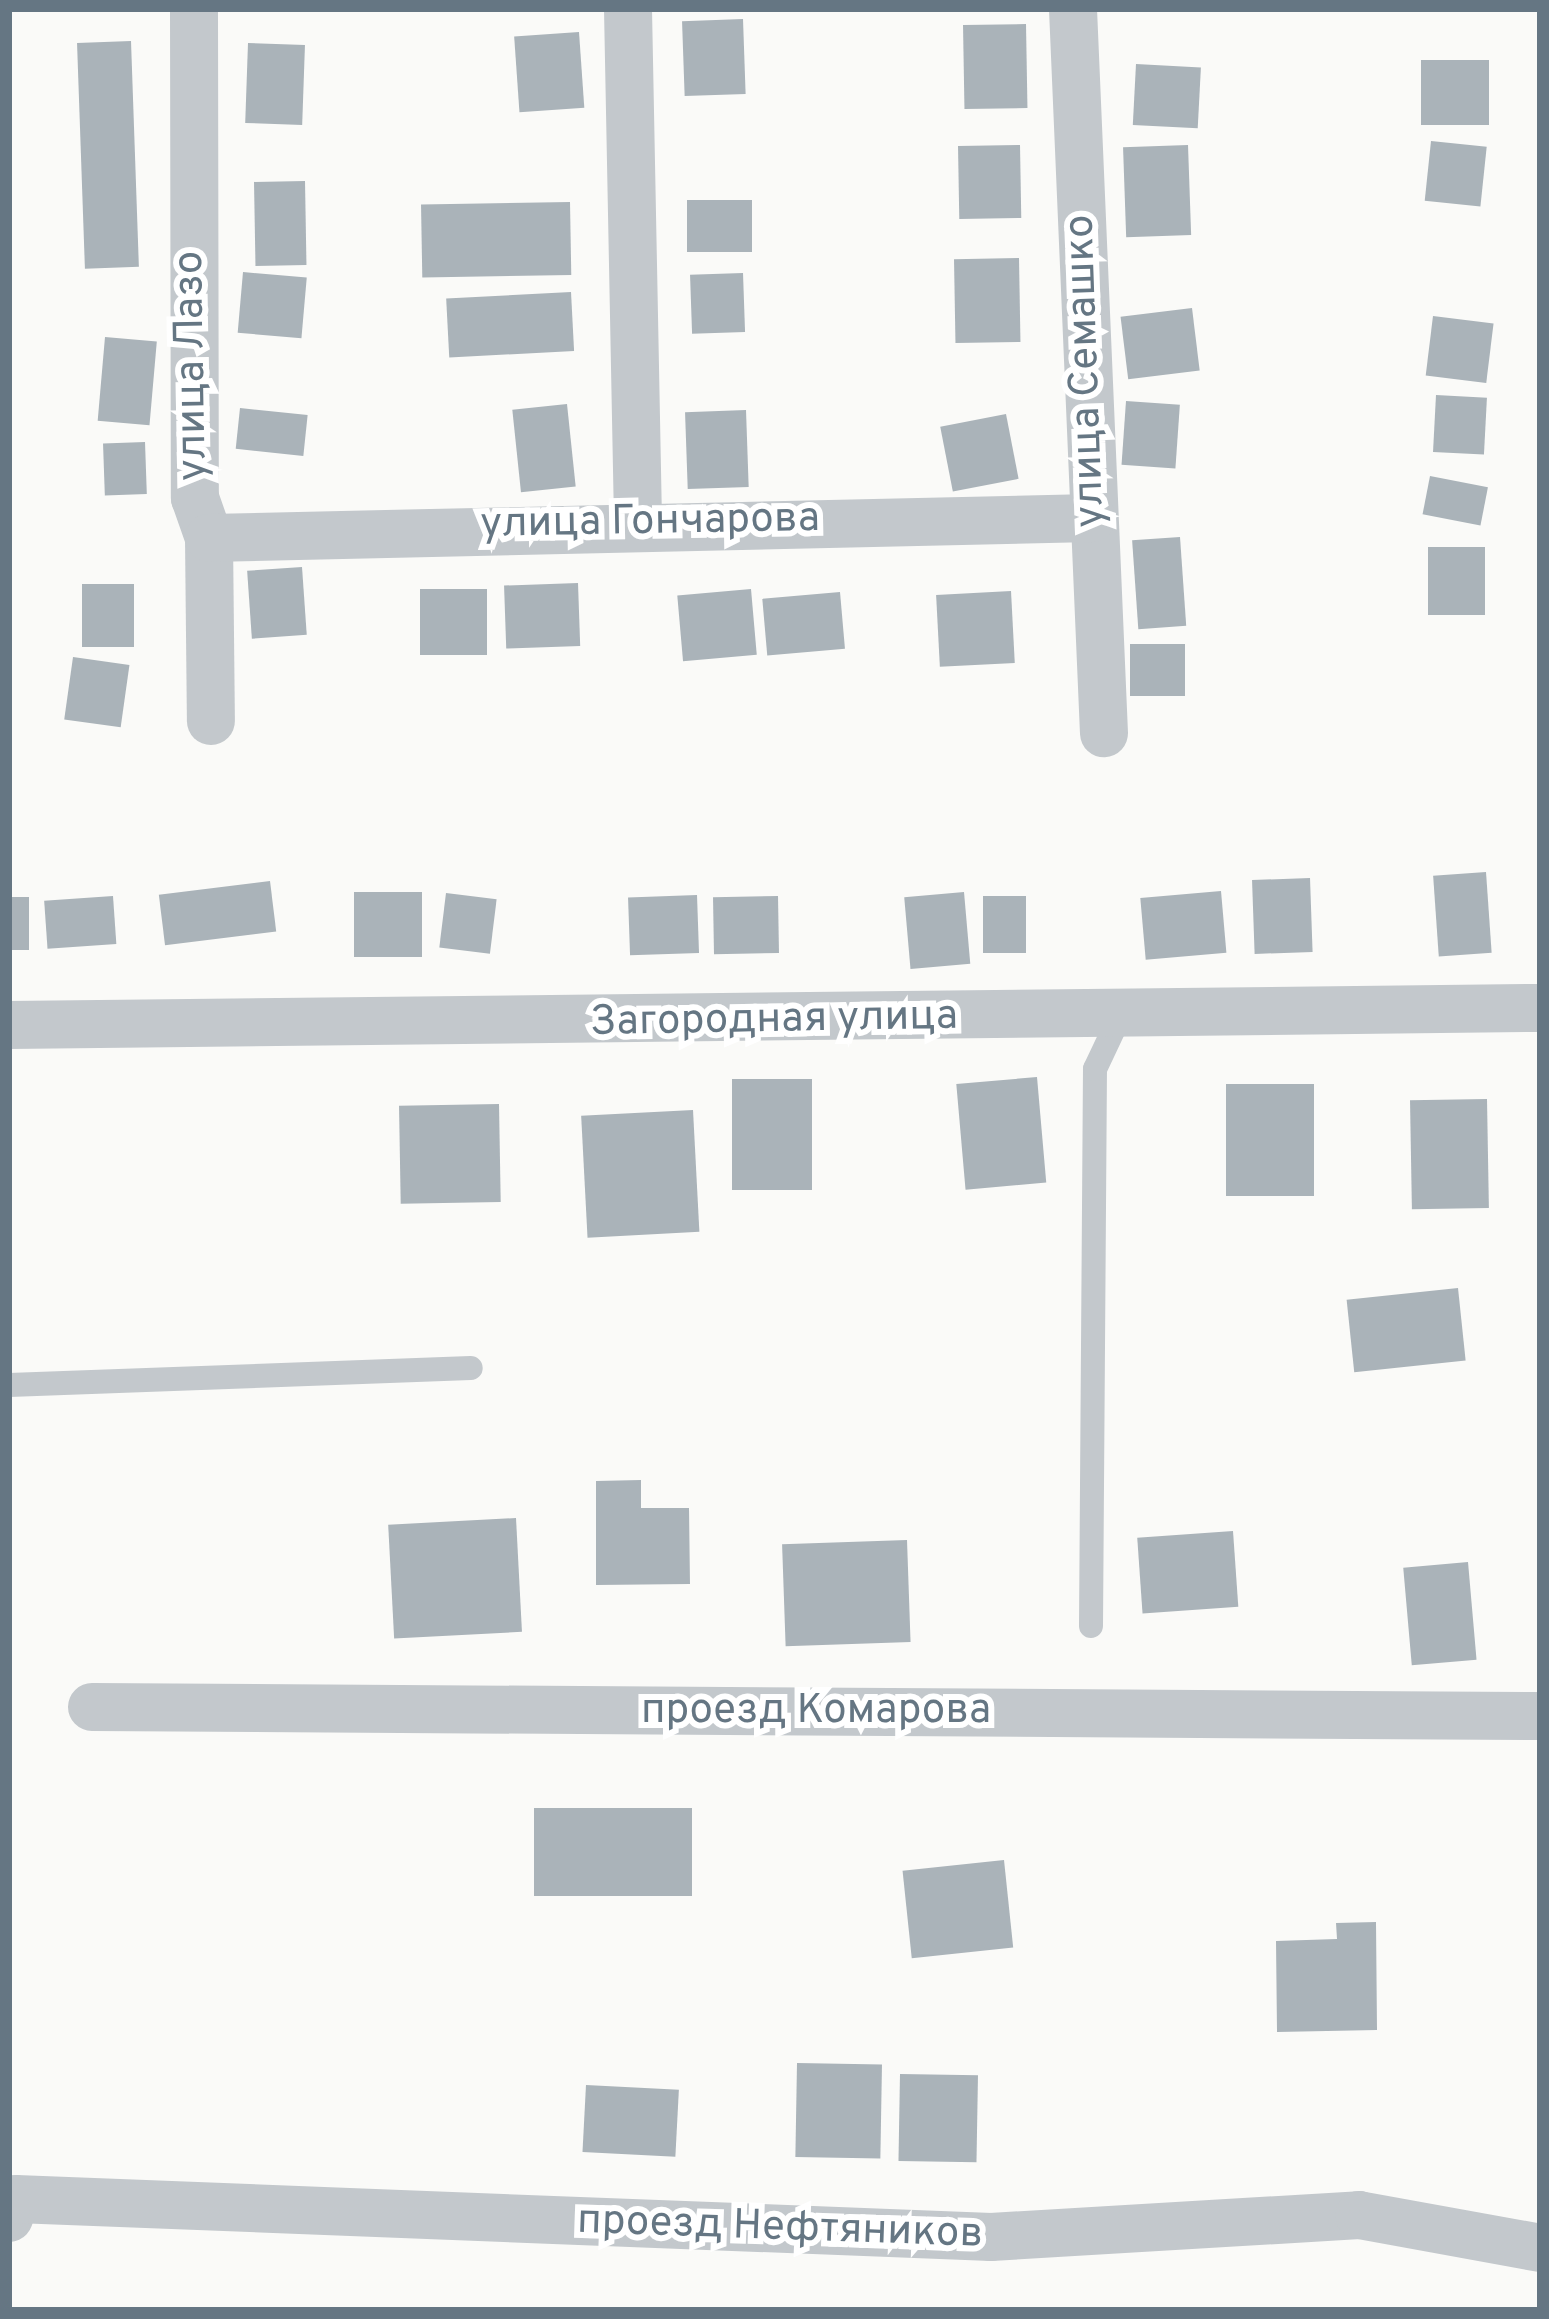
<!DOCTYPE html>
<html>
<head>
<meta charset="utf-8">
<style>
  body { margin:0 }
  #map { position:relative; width:1549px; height:2319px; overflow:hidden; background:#fafaf8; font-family:Overpass,sans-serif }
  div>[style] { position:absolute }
  .building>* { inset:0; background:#aab3b9; transform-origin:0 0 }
  .lane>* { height:24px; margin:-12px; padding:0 12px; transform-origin:12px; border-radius:12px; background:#c3c8cc }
  .street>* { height:48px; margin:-24px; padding:0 24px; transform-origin:24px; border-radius:24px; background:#c3c8cc }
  span { translate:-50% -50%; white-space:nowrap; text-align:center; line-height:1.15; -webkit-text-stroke:12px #fff; paint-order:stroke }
  .street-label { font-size:42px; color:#657683 }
  .frame { position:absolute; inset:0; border:12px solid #657683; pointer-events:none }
</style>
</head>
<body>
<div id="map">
  <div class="building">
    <div style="left:743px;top:19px;width:75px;height:61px;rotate:88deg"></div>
    <div style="left:1026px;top:24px;width:84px;height:63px;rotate:89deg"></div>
    <div style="left:579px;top:32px;width:76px;height:65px;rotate:86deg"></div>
    <div style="left:131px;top:41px;width:226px;height:54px;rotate:88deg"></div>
    <div style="left:248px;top:43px;width:57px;height:80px;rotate:2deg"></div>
    <div style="left:1421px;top:60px;width:68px;height:65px"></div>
    <div style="left:1136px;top:64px;width:65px;height:61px;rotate:3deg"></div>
    <div style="left:1431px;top:141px;width:56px;height:60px;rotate:6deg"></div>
    <div style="left:1020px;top:145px;width:73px;height:62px;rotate:89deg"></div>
    <div style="left:1188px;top:145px;width:90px;height:65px;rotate:88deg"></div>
    <div style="left:305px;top:181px;width:84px;height:51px;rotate:89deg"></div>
    <div style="left:687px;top:200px;width:65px;height:52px"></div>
    <div style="left:570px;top:202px;width:73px;height:149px;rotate:89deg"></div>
    <div style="left:1019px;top:258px;width:84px;height:65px;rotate:89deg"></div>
    <div style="left:243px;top:272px;width:64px;height:61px;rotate:5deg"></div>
    <div style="left:743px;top:273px;width:59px;height:53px;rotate:88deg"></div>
    <div style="left:571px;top:292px;width:59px;height:125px;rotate:87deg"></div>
    <div style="left:1192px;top:308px;width:63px;height:72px;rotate:83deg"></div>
    <div style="left:1433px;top:316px;width:61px;height:60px;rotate:7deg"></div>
    <div style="left:105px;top:337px;width:52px;height:84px;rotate:5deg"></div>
    <div style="left:1436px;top:395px;width:51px;height:57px;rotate:3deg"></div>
    <div style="left:1126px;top:401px;width:54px;height:64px;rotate:4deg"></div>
    <div style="left:567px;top:404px;width:83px;height:55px;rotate:84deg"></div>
    <div style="left:240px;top:408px;width:68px;height:41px;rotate:6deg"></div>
    <div style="left:746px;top:410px;width:77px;height:61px;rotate:88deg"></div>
    <div style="left:1006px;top:414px;width:66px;height:67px;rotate:79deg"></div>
    <div style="left:145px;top:442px;width:52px;height:42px;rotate:88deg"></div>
    <div style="left:1430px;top:476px;width:59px;height:39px;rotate:11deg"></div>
    <div style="left:1180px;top:537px;width:89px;height:48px;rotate:86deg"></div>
    <div style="left:1428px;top:547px;width:57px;height:68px"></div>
    <div style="left:302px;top:567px;width:68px;height:55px;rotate:86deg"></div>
    <div style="left:578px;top:583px;width:63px;height:74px;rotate:88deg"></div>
    <div style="left:82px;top:584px;width:52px;height:63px"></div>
    <div style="left:487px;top:589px;width:66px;height:67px;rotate:90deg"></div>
    <div style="left:751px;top:589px;width:66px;height:74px;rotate:85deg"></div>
    <div style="left:1011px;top:591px;width:72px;height:75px;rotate:87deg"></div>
    <div style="left:840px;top:592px;width:57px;height:78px;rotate:85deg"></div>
    <div style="left:1130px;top:644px;width:55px;height:52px"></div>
    <div style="left:73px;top:657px;width:57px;height:63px;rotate:8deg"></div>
    <div style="left:1486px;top:872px;width:81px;height:53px;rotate:86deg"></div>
    <div style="left:1310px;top:878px;width:74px;height:58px;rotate:88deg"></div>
    <div style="left:270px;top:881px;width:51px;height:112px;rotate:83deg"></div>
    <div style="left:1221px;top:891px;width:62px;height:81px;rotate:85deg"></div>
    <div style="left:422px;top:892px;width:65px;height:68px;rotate:90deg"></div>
    <div style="left:964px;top:892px;width:72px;height:60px;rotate:85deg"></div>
    <div style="left:446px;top:893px;width:51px;height:55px;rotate:7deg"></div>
    <div style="left:697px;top:895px;width:58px;height:69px;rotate:88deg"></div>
    <div style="left:113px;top:896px;width:48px;height:69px;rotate:86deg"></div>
    <div style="left:778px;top:896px;width:57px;height:65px;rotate:89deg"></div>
    <div style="left:983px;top:896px;width:43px;height:57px"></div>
    <div style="left:9px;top:897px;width:20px;height:53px"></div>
    <div style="left:1037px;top:1077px;width:106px;height:81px;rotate:85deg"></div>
    <div style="left:732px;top:1079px;width:80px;height:111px"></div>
    <div style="left:1226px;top:1084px;width:88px;height:112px"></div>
    <div style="left:1487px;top:1099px;width:109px;height:77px;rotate:89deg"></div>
    <div style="left:499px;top:1104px;width:98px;height:100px;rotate:89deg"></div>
    <div style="left:693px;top:1110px;width:122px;height:112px;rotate:87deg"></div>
    <div style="left:1458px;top:1288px;width:73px;height:112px;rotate:84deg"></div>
    <div style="clip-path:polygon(641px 1480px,641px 1508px,689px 1508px,690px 1584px,596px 1585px,596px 1481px)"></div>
    <div style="left:516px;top:1518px;width:114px;height:128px;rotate:87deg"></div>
    <div style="left:1233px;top:1531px;width:76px;height:96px;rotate:86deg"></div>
    <div style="left:907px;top:1540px;width:102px;height:125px;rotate:88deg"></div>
    <div style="left:1468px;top:1562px;width:98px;height:65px;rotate:85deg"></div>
    <div style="left:692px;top:1808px;width:88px;height:158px;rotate:90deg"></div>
    <div style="left:1004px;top:1860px;width:88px;height:102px;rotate:84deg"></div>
    <div style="clip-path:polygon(1376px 1922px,1377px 2030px,1277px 2032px,1276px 1941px,1337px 1939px,1336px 1923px)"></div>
    <div style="left:797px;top:2063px;width:85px;height:94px;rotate:1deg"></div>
    <div style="left:900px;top:2074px;width:78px;height:87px;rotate:1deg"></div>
    <div style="left:586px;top:2085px;width:93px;height:67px;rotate:3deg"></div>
  </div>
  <div class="lane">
    <div style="left:9px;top:1385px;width:462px;rotate:-2.1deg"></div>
    <div style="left:1091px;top:1626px;width:557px;rotate:-89.59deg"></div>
    <div style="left:1095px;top:1069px;width:59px;rotate:-64.7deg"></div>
  </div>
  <div class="street">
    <div style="left:194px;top:9px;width:489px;rotate:89.9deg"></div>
    <div style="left:195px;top:498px;width:42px;rotate:70.7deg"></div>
    <div style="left:209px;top:538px;width:183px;rotate:89.4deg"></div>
    <div style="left:628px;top:9px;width:511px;rotate:88.88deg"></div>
    <div style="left:1073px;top:9px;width:725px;rotate:87.55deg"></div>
    <div style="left:209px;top:538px;width:883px;rotate:-1.3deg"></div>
    <div style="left:9px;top:1025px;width:1531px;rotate:-0.64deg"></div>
    <div style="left:92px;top:1707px;width:1448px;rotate:0.36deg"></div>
    <div style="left:9px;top:2218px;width:20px;rotate:-70deg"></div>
    <div style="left:16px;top:2199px;width:976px;rotate:2.23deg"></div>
    <div style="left:991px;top:2237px;width:369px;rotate:-3.4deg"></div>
    <div style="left:1359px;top:2215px;width:184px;rotate:10.3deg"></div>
  </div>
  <div class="street-label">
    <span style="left:193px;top:366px;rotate:-91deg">улица Лазо</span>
    <span style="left:1087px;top:371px;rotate:-92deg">улица Семашко</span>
    <span style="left:650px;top:523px;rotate:-1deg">улица Гончарова</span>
    <span style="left:774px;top:1021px;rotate:-1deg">Загородная улица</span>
    <span style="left:816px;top:1712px">проезд Комарова</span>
    <span style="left:780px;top:2229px;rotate:2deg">проезд Нефтяников</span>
  </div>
  <div class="frame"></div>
</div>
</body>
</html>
